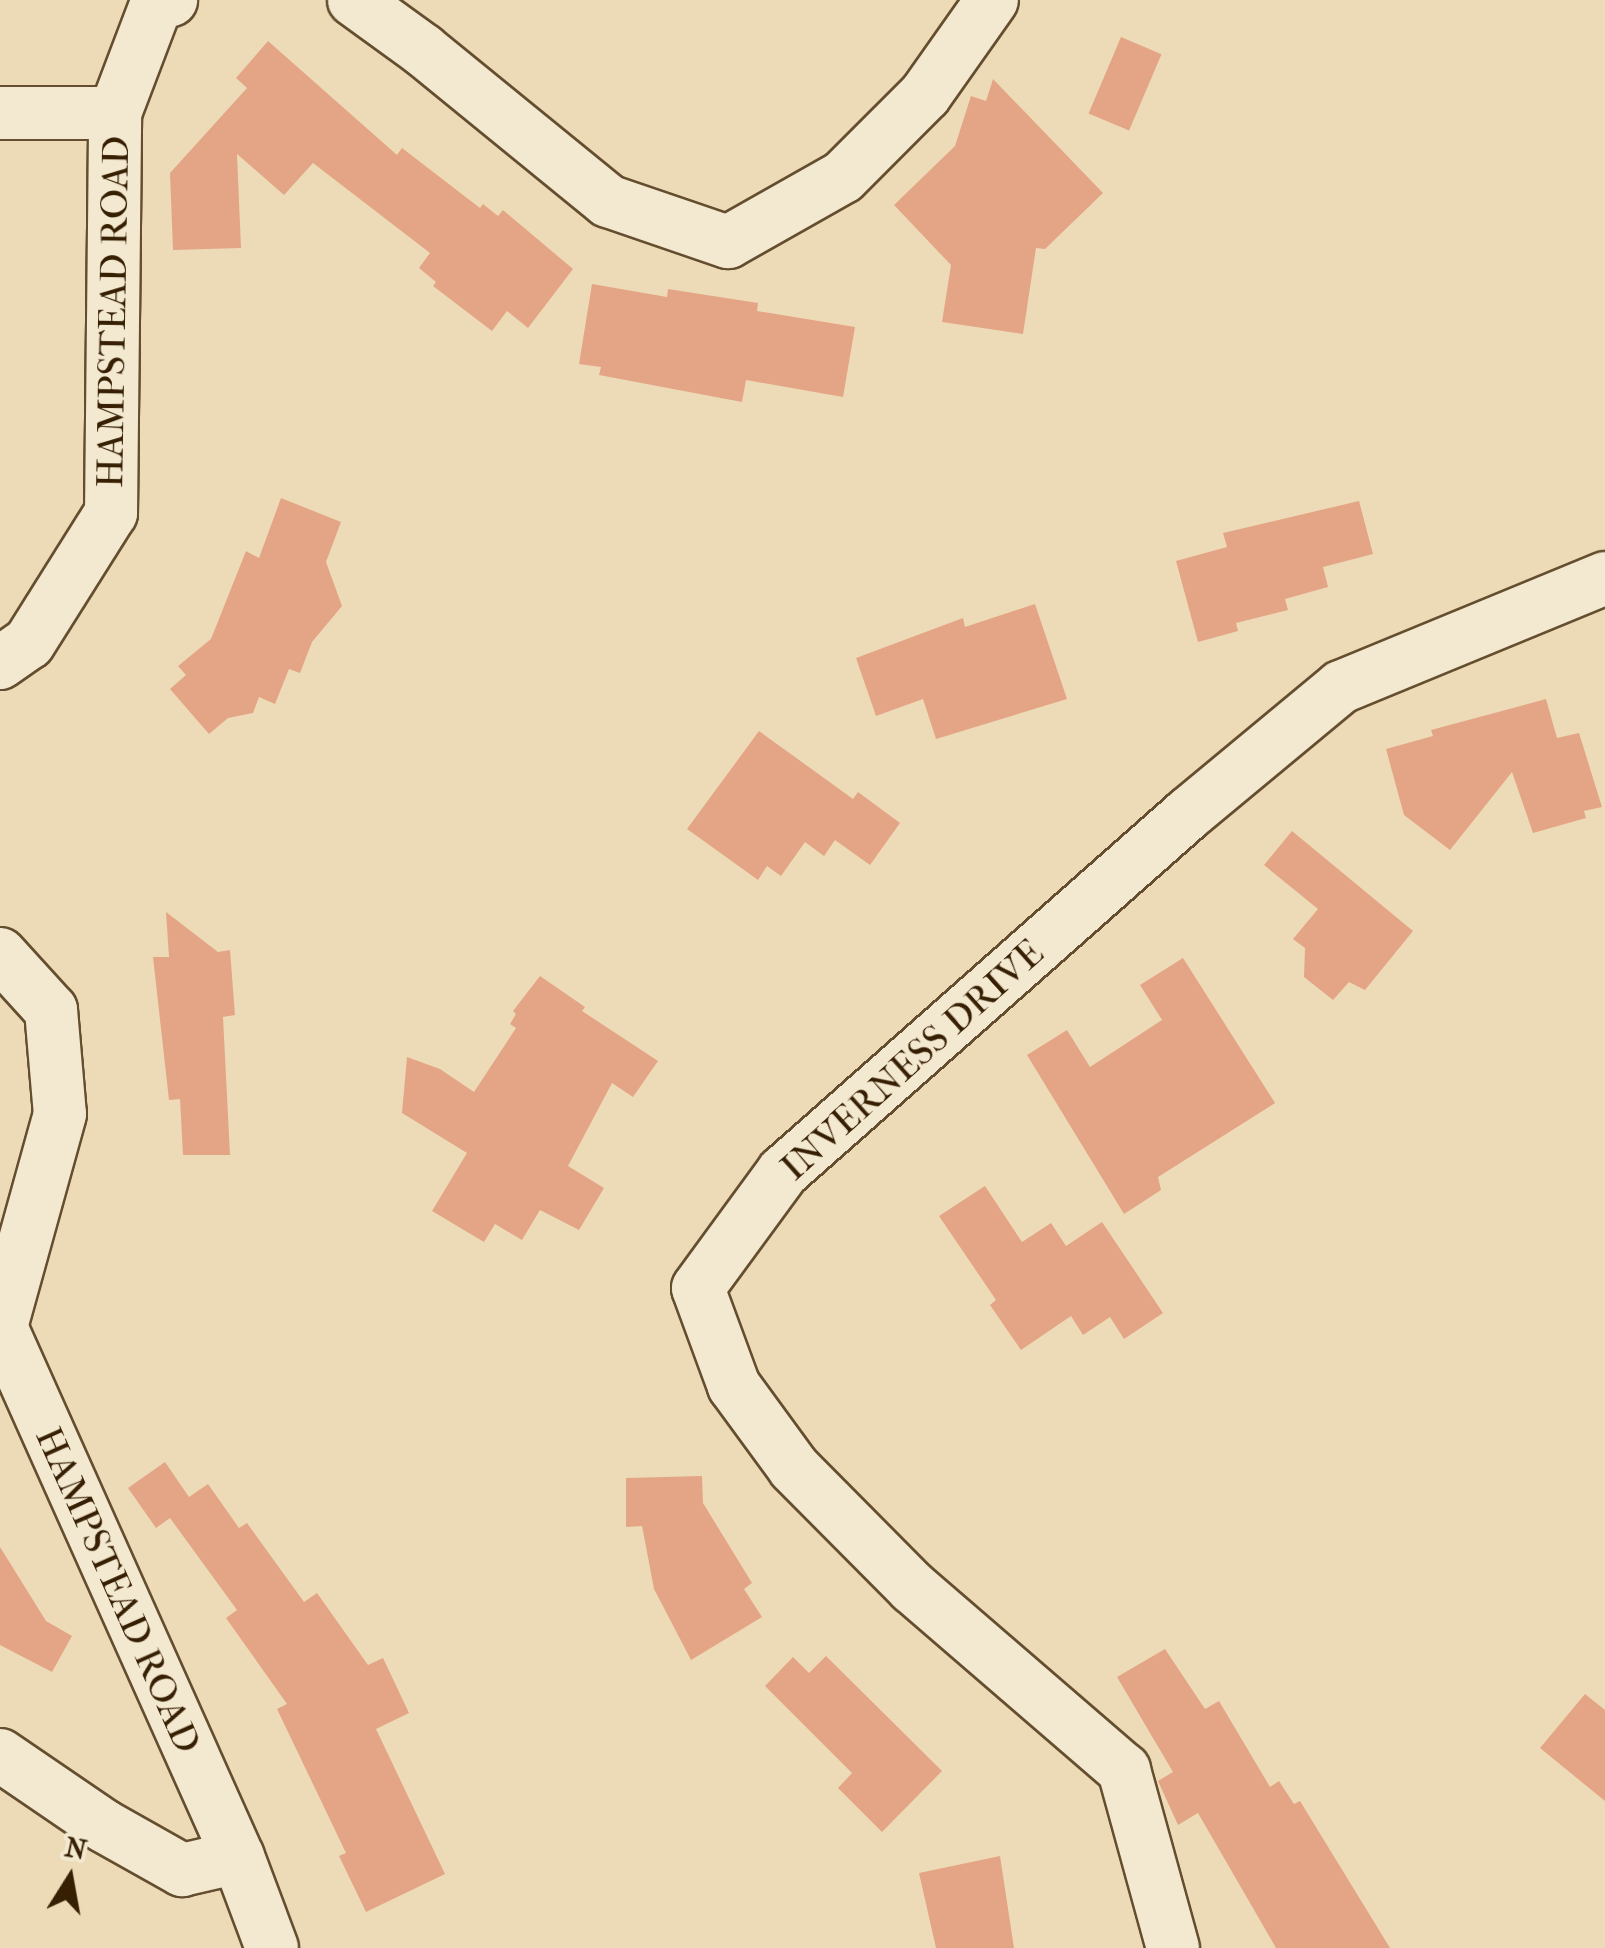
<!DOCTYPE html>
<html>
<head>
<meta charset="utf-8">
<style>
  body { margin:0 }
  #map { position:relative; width:1605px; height:1948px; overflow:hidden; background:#eddbb7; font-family:"IM FELL French Canon",serif }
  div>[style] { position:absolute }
  .building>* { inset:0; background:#e4a586; transform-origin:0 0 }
  .roads { filter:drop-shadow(2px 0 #644e2f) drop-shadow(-2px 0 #644e2f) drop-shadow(0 2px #644e2f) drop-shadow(0 -2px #644e2f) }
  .street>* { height:52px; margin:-26px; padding:0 26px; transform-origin:26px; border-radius:26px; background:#f3e8d0 }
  span { translate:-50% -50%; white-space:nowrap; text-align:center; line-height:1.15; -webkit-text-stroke:10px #f3e8d0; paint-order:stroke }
  .street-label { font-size:38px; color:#361f02 }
  .north { position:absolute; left:20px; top:1828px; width:100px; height:100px; -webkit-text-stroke:8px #f3e8d0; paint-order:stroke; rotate:11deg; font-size:28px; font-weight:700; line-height:40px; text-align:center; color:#361f02 }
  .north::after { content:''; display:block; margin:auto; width:35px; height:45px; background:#361f02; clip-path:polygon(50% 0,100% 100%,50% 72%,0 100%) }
</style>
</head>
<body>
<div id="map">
  <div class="building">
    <div style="left:1121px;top:37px;width:44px;height:83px;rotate:23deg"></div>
    <div style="clip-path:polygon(268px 41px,397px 155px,402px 148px,480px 208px,483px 204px,498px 216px,503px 210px,573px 269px,528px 328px,507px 311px,492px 331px,433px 286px,436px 282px,419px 268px,430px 253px,313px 163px,284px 195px,237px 154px,241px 248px,173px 250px,170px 173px,247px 88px,236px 78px)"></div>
    <div style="clip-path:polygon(993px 79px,1103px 193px,1045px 249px,1036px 248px,1023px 334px,942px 322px,951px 265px,894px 205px,955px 146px,971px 96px,986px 101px)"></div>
    <div style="clip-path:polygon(592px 284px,667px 297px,668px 289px,758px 303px,757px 311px,855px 327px,843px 397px,746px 380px,742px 402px,599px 375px,601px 367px,579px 364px)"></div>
    <div style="clip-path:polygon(281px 498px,341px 522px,326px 562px,342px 606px,312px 642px,300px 673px,289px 669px,275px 704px,259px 697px,253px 713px,228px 718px,209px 734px,170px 689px,186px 675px,178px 666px,211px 639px,246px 551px,259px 558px)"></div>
    <div style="clip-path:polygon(1359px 501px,1373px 554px,1323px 567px,1328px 587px,1285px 599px,1288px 610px,1236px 623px,1238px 631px,1198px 642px,1176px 561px,1227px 547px,1223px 533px)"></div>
    <div style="clip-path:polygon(1035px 604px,1067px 699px,936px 739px,923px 699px,876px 716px,856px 658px,963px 618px,965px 627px)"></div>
    <div style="clip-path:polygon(1546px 699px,1557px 738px,1579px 733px,1602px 807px,1584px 811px,1586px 818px,1533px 833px,1512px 772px,1450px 850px,1404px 815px,1386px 749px,1433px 736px,1431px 730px)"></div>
    <div style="clip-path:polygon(759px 731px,853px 799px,858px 792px,900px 823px,870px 865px,835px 840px,824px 856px,805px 842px,781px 876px,767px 866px,758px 880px,687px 829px)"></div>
    <div style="clip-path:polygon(1292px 831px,1413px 931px,1365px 990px,1349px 982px,1333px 1000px,1304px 977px,1305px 948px,1293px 939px,1318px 909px,1264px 865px)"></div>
    <div style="clip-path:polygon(166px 912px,218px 952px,230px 950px,235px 1015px,223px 1017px,230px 1155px,183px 1155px,180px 1099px,169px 1100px,153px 957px,169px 957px)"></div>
    <div style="clip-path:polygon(1183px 958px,1275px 1103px,1158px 1177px,1161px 1190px,1124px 1214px,1027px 1055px,1067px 1030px,1090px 1067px,1162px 1020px,1140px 985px)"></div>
    <div style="clip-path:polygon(540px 976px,585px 1007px,582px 1011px,658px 1061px,633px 1097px,612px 1083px,568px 1166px,604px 1188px,579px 1230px,540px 1210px,522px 1240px,495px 1224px,484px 1242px,432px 1211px,467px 1153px,402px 1113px,407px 1057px,440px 1069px,474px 1092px,516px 1028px,510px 1024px,516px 1014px,513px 1011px)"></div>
    <div style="clip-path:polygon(985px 1186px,1022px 1242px,1051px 1223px,1066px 1246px,1102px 1222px,1163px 1313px,1124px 1339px,1110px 1317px,1083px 1335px,1071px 1316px,1021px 1350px,990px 1305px,996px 1300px,939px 1216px)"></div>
    <div style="clip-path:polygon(165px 1462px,189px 1497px,208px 1484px,239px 1528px,247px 1523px,304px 1602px,317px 1593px,368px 1665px,383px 1658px,409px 1713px,376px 1729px,445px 1874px,366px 1912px,339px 1856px,346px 1853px,277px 1709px,287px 1704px,226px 1618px,237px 1610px,170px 1518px,156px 1528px,128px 1488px)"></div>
    <div style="clip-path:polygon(702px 1476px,703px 1503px,752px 1583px,744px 1589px,762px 1617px,691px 1660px,654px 1589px,642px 1526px,626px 1527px,626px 1478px)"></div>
    <div style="clip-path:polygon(0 1547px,46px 1621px,72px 1636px,52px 1672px,0 1645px)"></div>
    <div style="clip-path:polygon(1165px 1649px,1205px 1709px,1219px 1701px,1270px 1787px,1279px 1781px,1294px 1804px,1300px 1801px,1390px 1948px,1276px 1948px,1198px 1813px,1178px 1825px,1158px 1781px,1173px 1772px,1117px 1677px)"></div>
    <div style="clip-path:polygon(826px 1656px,942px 1771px,882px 1832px,838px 1788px,852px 1773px,765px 1686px,793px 1657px,809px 1673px)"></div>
    <div style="clip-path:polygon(1585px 1694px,1605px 1710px,1605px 1801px,1540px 1748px)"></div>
    <div style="clip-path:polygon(1000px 1856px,1014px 1948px,936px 1948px,919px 1873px)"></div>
  </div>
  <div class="roads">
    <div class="street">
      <div style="left:354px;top:0;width:85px;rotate:35.9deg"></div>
      <div style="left:423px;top:50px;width:239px;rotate:39.2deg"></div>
      <div style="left:608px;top:201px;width:127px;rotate:18.9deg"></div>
      <div style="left:728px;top:242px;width:132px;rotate:-29.5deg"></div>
      <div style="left:843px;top:177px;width:116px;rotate:-45deg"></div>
      <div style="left:925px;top:95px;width:116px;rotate:-54.8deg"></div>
      <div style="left:0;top:113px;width:115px"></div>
      <div style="left:0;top:663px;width:35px;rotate:-35deg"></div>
      <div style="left:29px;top:643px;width:154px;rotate:-57.8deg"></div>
      <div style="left:111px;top:513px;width:400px;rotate:-89.4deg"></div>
      <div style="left:115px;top:113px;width:116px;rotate:-69.2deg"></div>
      <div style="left:156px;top:5px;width:16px;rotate:-18deg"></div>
      <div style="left:0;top:954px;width:76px;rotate:47.7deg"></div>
      <div style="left:51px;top:1010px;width:104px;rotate:85.1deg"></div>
      <div style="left:60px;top:1114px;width:221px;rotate:105.5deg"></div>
      <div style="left:1px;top:1327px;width:581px;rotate:65.91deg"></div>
      <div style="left:238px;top:1857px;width:97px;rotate:69.5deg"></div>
      <div style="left:0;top:1755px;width:126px;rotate:34.3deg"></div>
      <div style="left:104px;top:1826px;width:90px;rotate:29.4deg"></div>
      <div style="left:182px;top:1870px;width:57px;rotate:-13.1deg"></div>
      <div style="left:1173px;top:1948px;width:185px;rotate:-105.4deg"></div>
      <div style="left:1124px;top:1770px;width:279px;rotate:-139.2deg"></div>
      <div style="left:913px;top:1588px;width:169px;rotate:-134.8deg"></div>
      <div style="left:794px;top:1468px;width:102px;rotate:-126.2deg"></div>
      <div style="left:734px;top:1386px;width:104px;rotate:-110.2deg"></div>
      <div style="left:698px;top:1288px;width:144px;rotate:-53.8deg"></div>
      <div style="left:783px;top:1172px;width:541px;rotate:-41.48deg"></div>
      <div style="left:1188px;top:814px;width:199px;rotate:-39.7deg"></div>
      <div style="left:1341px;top:687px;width:286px;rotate:-22.4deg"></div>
    </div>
  </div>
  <div class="street-label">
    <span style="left:113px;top:312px;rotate:-89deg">HAMPSTEAD ROAD</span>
    <span style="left:912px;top:1060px;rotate:-42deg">INVERNESS DRIVE</span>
    <span style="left:118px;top:1590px;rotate:66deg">HAMPSTEAD ROAD</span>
  </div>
  <div class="north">N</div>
</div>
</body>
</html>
